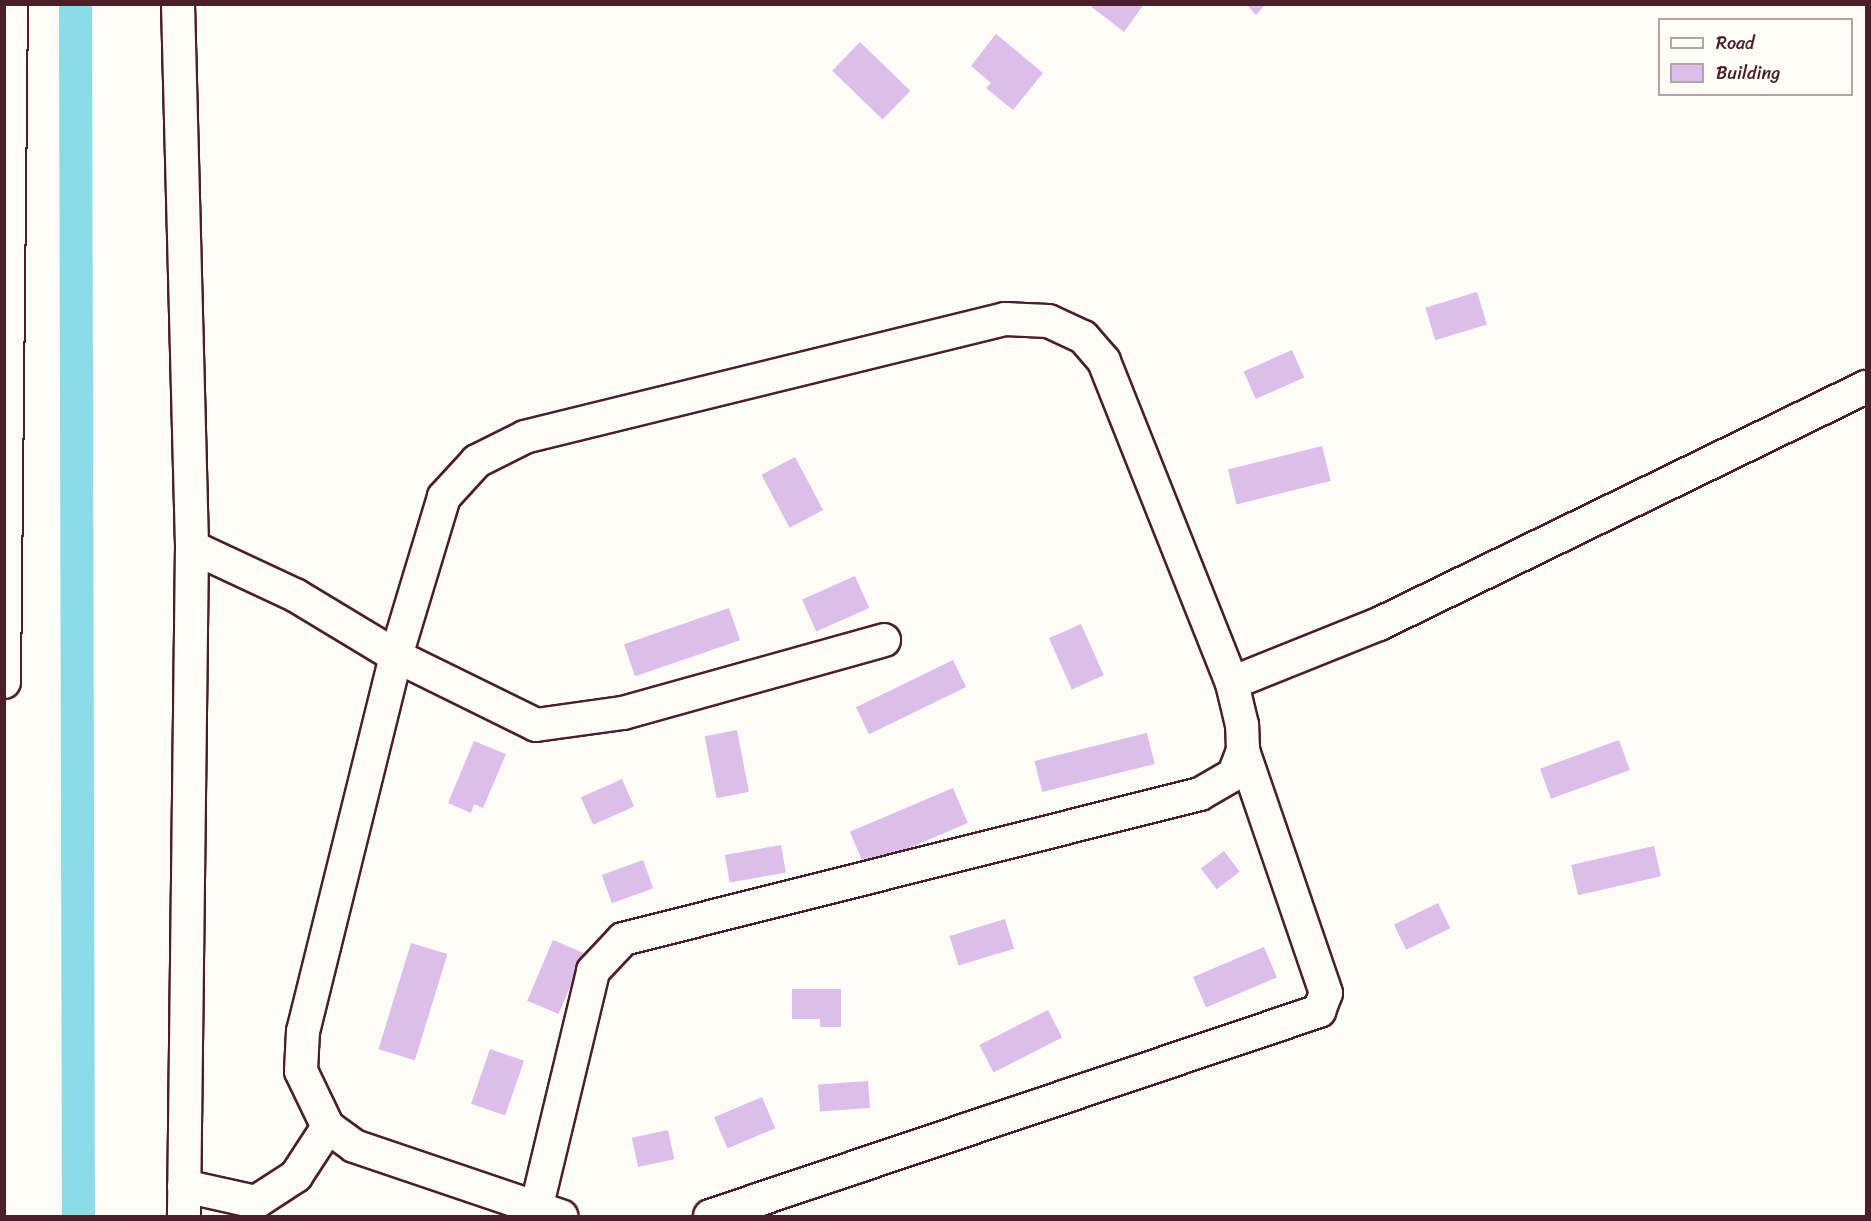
<!DOCTYPE html>
<html>
<head>
<meta charset="utf-8">
<style>
  body { margin:0 }
  #map { position:relative; width:1871px; height:1221px; overflow:hidden; background:#fdfcf7; font-family:Sriracha,sans-serif }
  div>[style] { position:absolute }
  .canal>* { height:33px; margin:-16.5px; padding:0 16.5px; transform-origin:16.5px; border-radius:16.5px; background:#8cdce8 }
  .building>* { inset:0; background:#ddbdea; transform-origin:0 0 }
  .roads { filter:drop-shadow(2px 0 #4a1f2b) drop-shadow(-2px 0 #4a1f2b) drop-shadow(0 2px #4a1f2b) drop-shadow(0 -2px #4a1f2b) }
  .minor>* { height:32px; margin:-16px; padding:0 16px; transform-origin:16px; border-radius:16px; background:#fdfcf7 }
  span { translate:-50% -50%; white-space:nowrap; text-align:center; line-height:1.15; -webkit-text-stroke:6px #fdfcf7; paint-order:stroke }
  .frame { position:absolute; inset:0; border:6px solid #4a1f2b; pointer-events:none }
  .legend { position:absolute; left:1658px; top:18px; width:195px; height:78px; box-sizing:border-box; background:#fdfcf7; border:2px solid #b5a4a5; margin:0; padding:8px 10px; list-style:none; font-size:18px; color:#4a1f2b }
  .legend li { display:flex; align-items:center; gap:12px; height:30px }
  .legend b { width:30px; border:2px solid #b5a4a5 }
</style>
</head>
<body>
<div id="map">
  <div class="canal">
    <div style="left:75px;top:4px;width:1212px;rotate:89.86deg"></div>
  </div>
  <div class="building">
    <div style="clip-path:polygon(1088px 4px,1144px 4px,1124px 32px)"></div>
    <div style="clip-path:polygon(1246px 4px,1266px 4px,1256px 15px)"></div>
    <div style="clip-path:polygon(996px 34px,1043px 73px,1013px 110px,986px 88px,991px 83px,971px 66px)"></div>
    <div style="left:860px;top:42px;width:70px;height:40px;rotate:44deg"></div>
    <div style="left:1477px;top:292px;width:34px;height:54px;rotate:73deg"></div>
    <div style="left:1292px;top:350px;width:30px;height:53px;rotate:66deg"></div>
    <div style="left:1322px;top:446px;width:36px;height:97px;rotate:76deg"></div>
    <div style="left:795px;top:457px;width:60px;height:38px;rotate:62deg"></div>
    <div style="left:855px;top:576px;width:35px;height:58px;rotate:66deg"></div>
    <div style="left:729px;top:608px;width:34px;height:111px;rotate:71deg"></div>
    <div style="left:1081px;top:624px;width:56px;height:35px;rotate:66deg"></div>
    <div style="left:953px;top:660px;width:30px;height:108px;rotate:64deg"></div>
    <div style="left:737px;top:730px;width:63px;height:33px;rotate:79deg"></div>
    <div style="left:1147px;top:733px;width:32px;height:116px;rotate:76deg"></div>
    <div style="left:1619px;top:740px;width:32px;height:84px;rotate:70deg"></div>
    <div style="clip-path:polygon(474px 741px,506px 754px,483px 808px,474px 804px,471px 813px,448px 803px)"></div>
    <div style="left:622px;top:779px;width:30px;height:45px;rotate:66deg"></div>
    <div style="left:953px;top:788px;width:38px;height:112px;rotate:67deg"></div>
    <div style="left:781px;top:845px;width:28px;height:57px;rotate:80deg"></div>
    <div style="left:1654px;top:846px;width:31px;height:85px;rotate:77deg"></div>
    <div style="left:1224px;top:851px;width:26px;height:29px;rotate:53deg"></div>
    <div style="left:643px;top:860px;width:30px;height:44px;rotate:70deg"></div>
    <div style="left:1438px;top:903px;width:28px;height:49px;rotate:64deg"></div>
    <div style="left:1005px;top:919px;width:31px;height:58px;rotate:73deg"></div>
    <div style="left:553px;top:940px;width:34px;height:66px;rotate:23deg"></div>
    <div style="left:411px;top:943px;width:38px;height:111px;rotate:17deg"></div>
    <div style="left:1264px;top:947px;width:33px;height:77px;rotate:67deg"></div>
    <div style="clip-path:polygon(792px 989px,841px 989px,841px 1027px,820px 1027px,820px 1019px,792px 1019px)"></div>
    <div style="left:1048px;top:1010px;width:31px;height:77px;rotate:63deg"></div>
    <div style="left:490px;top:1049px;width:36px;height:58px;rotate:19deg"></div>
    <div style="left:868px;top:1081px;width:27px;height:50px;rotate:86deg"></div>
    <div style="left:762px;top:1097px;width:34px;height:52px;rotate:67deg"></div>
    <div style="left:668px;top:1130px;width:30px;height:37px;rotate:78deg"></div>
  </div>
  <div class="roads">
    <div class="minor">
      <div style="left:178px;top:4px;width:543px;rotate:88.52deg"></div>
      <div style="left:192px;top:547px;width:669px;rotate:90.69deg"></div>
      <div style="left:192px;top:547px;width:114px;rotate:25deg"></div>
      <div style="left:295px;top:595px;width:118px;rotate:31.1deg"></div>
      <div style="left:396px;top:656px;width:156px;rotate:26.2deg"></div>
      <div style="left:536px;top:725px;width:88px;rotate:-7.9deg"></div>
      <div style="left:623px;top:713px;width:271px;rotate:-15.6deg"></div>
      <div style="left:4px;top:682px;width:678px;rotate:-89.41deg"></div>
      <div style="left:1232px;top:683px;width:158px;rotate:-21.9deg"></div>
      <div style="left:1379px;top:624px;width:542px;rotate:-25.95deg"></div>
      <div style="left:184px;top:1186px;width:74px;rotate:12.5deg"></div>
      <div style="left:256px;top:1202px;width:48px;rotate:-33deg"></div>
      <div style="left:296px;top:1176px;width:59px;rotate:-56.9deg"></div>
      <div style="left:537px;top:1205px;width:241px;rotate:-76.5deg"></div>
      <div style="left:593px;top:971px;width:44px;rotate:-46.8deg"></div>
      <div style="left:623px;top:939px;width:595px;rotate:-14.11deg"></div>
      <div style="left:1200px;top:794px;width:39px;rotate:-30deg"></div>
      <div style="left:1234px;top:774px;width:26px;rotate:-69deg"></div>
      <div style="left:1243px;top:750px;width:25px;rotate:-92deg"></div>
      <div style="left:1242px;top:725px;width:43px;rotate:-103.4deg"></div>
      <div style="left:1232px;top:683px;width:347px;rotate:-111.7deg"></div>
      <div style="left:1104px;top:361px;width:32px;rotate:-131deg"></div>
      <div style="left:1083px;top:337px;width:38px;rotate:-155deg"></div>
      <div style="left:1048px;top:321px;width:43px;rotate:-177.3deg"></div>
      <div style="left:1005px;top:319px;width:494px;rotate:166.2deg"></div>
      <div style="left:525px;top:437px;width:54px;rotate:153.4deg"></div>
      <div style="left:477px;top:461px;width:49px;rotate:132.5deg"></div>
      <div style="left:444px;top:497px;width:166px;rotate:106.8deg"></div>
      <div style="left:396px;top:656px;width:386px;rotate:103.9deg"></div>
      <div style="left:303px;top:1031px;width:40px;rotate:92.9deg"></div>
      <div style="left:301px;top:1071px;width:62px;rotate:64.3deg"></div>
      <div style="left:328px;top:1127px;width:32px;rotate:36deg"></div>
      <div style="left:354px;top:1146px;width:219px;rotate:18.7deg"></div>
      <div style="left:710px;top:1216px;width:643px;rotate:-18.6deg"></div>
      <div style="left:1319px;top:1011px;width:19px;rotate:-69deg"></div>
      <div style="left:1326px;top:993px;width:257px;rotate:-108.9deg"></div>
    </div>
  </div>
  <div class="frame"></div>
  <ul class="legend">
  <li><b style="height:8px;background:#fdfcf7"></b>Road</li>
  <li><b style="height:16px;background:#ddbdea"></b>Building</li>
  </ul>
</div>
</body>
</html>
